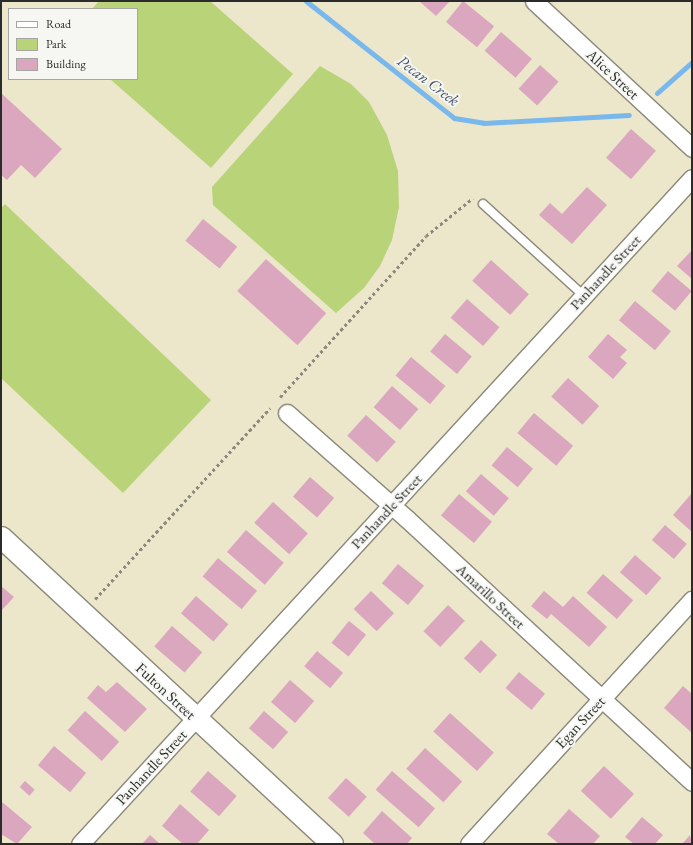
<!DOCTYPE html>
<html>
<head>
<meta charset="utf-8">
<style>
  body { margin:0 }
  #map { position:relative; width:693px; height:845px; overflow:hidden; background:#ece6cb; font-family:"EB Garamond",serif }
  div>[style] { position:absolute }
  .green>* { inset:0; background:#b9d379 }
  .stream>* { height:5px; margin:-2.5px; padding:0 2.5px; transform-origin:2.5px; border-radius:2.5px; background:#78b8ec }
  .building>* { inset:0; background:#daa7bf; transform-origin:0 0 }
  .path>* { height:2.5px; margin-top:-1.25px; transform-origin:0; background:repeating-linear-gradient(90deg,#8c887b 0 3px,transparent 0 6px) }
  .roads { filter:drop-shadow(1px 0 #8c887b) drop-shadow(-1px 0 #8c887b) drop-shadow(0 1px #8c887b) drop-shadow(0 -1px #8c887b) }
  .service>* { height:8px; margin:-4px; padding:0 4px; transform-origin:4px; border-radius:4px; background:#fff }
  .minor>* { height:17px; margin:-8.5px; padding:0 8.5px; transform-origin:8.5px; border-radius:8.5px; background:#fff }
  .tertiary>* { height:21px; margin:-10.5px; padding:0 10.5px; transform-origin:10.5px; border-radius:10.5px; background:#fff }
  span { translate:-50% -50%; white-space:nowrap; text-align:center; line-height:1.15; -webkit-text-stroke:4px #f6f6f2; paint-order:stroke }
  .street-label { font-size:15px; color:#2b2b2b }
  .water-label { font-size:16px; color:#425565; font-style:italic }
  .frame { position:absolute; inset:0; border:2px solid #2b2b2b; pointer-events:none }
  .legend { position:absolute; left:8px; top:8px; width:130px; height:72px; box-sizing:border-box; background:#f6f6f2; border:1px solid #a5a5a2; margin:0; padding:5px 7px; list-style:none; font-size:12px; color:#2b2b2b }
  .legend li { display:flex; align-items:center; gap:8px; height:20px }
  .legend b { width:20px; border:1px solid #a5a5a2 }
</style>
</head>
<body>
<div id="map">
  <div class="green">
    <div style="clip-path:polygon(99px 1px,210px 1px,293px 74px,211px 168px,110px 79px,137px 79px,137px 9px,92px 9px)"></div>
    <div style="clip-path:polygon(320px 66px,351px 84px,369px 102px,387px 135px,398px 171px,399px 207px,392px 240px,380px 266px,364px 288px,336px 313px,213px 205px,212px 187px)"></div>
    <div style="clip-path:polygon(5px 204px,211px 400px,123px 493px,1px 378px,1px 208px)"></div>
  </div>
  <div class="stream">
    <div style="left:306px;top:1px;width:189px;rotate:38.3deg"></div>
    <div style="left:454px;top:118px;width:30px;rotate:9deg"></div>
    <div style="left:484px;top:123px;width:145px;rotate:-3.2deg"></div>
    <div style="left:657px;top:93px;width:47px;rotate:-41.5deg"></div>
  </div>
  <div class="building">
    <div style="clip-path:polygon(419px 1px,450px 1px,436px 16px)"></div>
    <div style="left:463px;top:1px;width:40px;height:27px;rotate:39deg"></div>
    <div style="left:501px;top:32px;width:41px;height:25px;rotate:41deg"></div>
    <div style="left:540px;top:65px;width:25px;height:32px;rotate:42deg"></div>
    <div style="clip-path:polygon(1px 93px,62px 149px,35px 178px,21px 165px,7px 180px,1px 175px)"></div>
    <div style="left:631px;top:129px;width:33px;height:38px;rotate:41deg"></div>
    <div style="clip-path:polygon(587px 187px,607px 205px,572px 244px,539px 215px,550px 203px,562px 214px)"></div>
    <div style="left:203px;top:219px;width:44px;height:28px;rotate:39deg"></div>
    <div style="clip-path:polygon(692px 250px,692px 279px,677px 266px)"></div>
    <div style="left:266px;top:259px;width:81px;height:43px;rotate:42deg"></div>
    <div style="left:491px;top:260px;width:51px;height:28px;rotate:42deg"></div>
    <div style="left:668px;top:271px;width:31px;height:26px;rotate:40deg"></div>
    <div style="left:467px;top:299px;width:43px;height:25px;rotate:41deg"></div>
    <div style="left:635px;top:301px;width:47px;height:25px;rotate:40deg"></div>
    <div style="left:445px;top:334px;width:35px;height:23px;rotate:40deg"></div>
    <div style="clip-path:polygon(608px 334px,627px 350px,620px 357px,627px 363px,613px 379px,588px 357px)"></div>
    <div style="left:411px;top:357px;width:45px;height:24px;rotate:40deg"></div>
    <div style="left:568px;top:378px;width:42px;height:25px;rotate:42deg"></div>
    <div style="left:392px;top:386px;width:35px;height:28px;rotate:41deg"></div>
    <div style="left:534px;top:413px;width:51px;height:26px;rotate:40deg"></div>
    <div style="left:366px;top:415px;width:40px;height:28px;rotate:42deg"></div>
    <div style="left:507px;top:447px;width:34px;height:24px;rotate:40deg"></div>
    <div style="left:481px;top:474px;width:37px;height:23px;rotate:41deg"></div>
    <div style="left:310px;top:477px;width:32px;height:26px;rotate:41deg"></div>
    <div style="clip-path:polygon(692px 493px,692px 532px,673px 515px)"></div>
    <div style="left:459px;top:494px;width:43px;height:28px;rotate:40deg"></div>
    <div style="left:273px;top:502px;width:47px;height:28px;rotate:42deg"></div>
    <div style="left:665px;top:525px;width:29px;height:20px;rotate:41deg"></div>
    <div style="left:246px;top:530px;width:50px;height:29px;rotate:41deg"></div>
    <div style="left:635px;top:555px;width:35px;height:23px;rotate:41deg"></div>
    <div style="left:218px;top:558px;width:51px;height:24px;rotate:40deg"></div>
    <div style="left:398px;top:564px;width:34px;height:25px;rotate:40deg"></div>
    <div style="left:603px;top:574px;width:40px;height:25px;rotate:41deg"></div>
    <div style="clip-path:polygon(1px 586px,14px 597px,1px 611px)"></div>
    <div style="left:371px;top:591px;width:32px;height:25px;rotate:44deg"></div>
    <div style="clip-path:polygon(544px 591px,563px 607px,573px 596px,607px 627px,589px 647px,551px 614px,547px 619px,531px 606px)"></div>
    <div style="left:196px;top:596px;width:43px;height:23px;rotate:41deg"></div>
    <div style="left:448px;top:605px;width:23px;height:36px;rotate:43deg"></div>
    <div style="left:349px;top:621px;width:22px;height:28px;rotate:39deg"></div>
    <div style="left:172px;top:626px;width:40px;height:27px;rotate:41deg"></div>
    <div style="left:481px;top:640px;width:22px;height:25px;rotate:43deg"></div>
    <div style="left:317px;top:651px;width:34px;height:20px;rotate:40deg"></div>
    <div style="left:519px;top:672px;width:34px;height:21px;rotate:40deg"></div>
    <div style="left:290px;top:680px;width:32px;height:29px;rotate:41deg"></div>
    <div style="clip-path:polygon(117px 682px,147px 709px,125px 732px,87px 698px,98px 685px,106px 692px)"></div>
    <div style="clip-path:polygon(683px 686px,692px 694px,692px 733px,664px 708px)"></div>
    <div style="left:85px;top:711px;width:46px;height:26px;rotate:42deg"></div>
    <div style="left:264px;top:711px;width:32px;height:23px;rotate:41deg"></div>
    <div style="left:450px;top:713px;width:59px;height:25px;rotate:42deg"></div>
    <div style="left:54px;top:746px;width:42px;height:25px;rotate:40deg"></div>
    <div style="left:425px;top:748px;width:50px;height:28px;rotate:42deg"></div>
    <div style="left:604px;top:766px;width:41px;height:34px;rotate:43deg"></div>
    <div style="left:208px;top:771px;width:38px;height:27px;rotate:41deg"></div>
    <div style="left:392px;top:771px;width:57px;height:25px;rotate:41deg"></div>
    <div style="left:346px;top:778px;width:28px;height:27px;rotate:42deg"></div>
    <div style="left:25px;top:781px;width:13px;height:8px;rotate:42deg"></div>
    <div style="clip-path:polygon(2px 802px,32px 827px,17px 844px,1px 834px)"></div>
    <div style="clip-path:polygon(180px 804px,209px 830px,197px 844px,183px 844px,162px 826px)"></div>
    <div style="clip-path:polygon(569px 809px,600px 836px,593px 844px,559px 844px,547px 834px)"></div>
    <div style="clip-path:polygon(382px 811px,412px 838px,407px 844px,375px 844px,363px 833px)"></div>
    <div style="clip-path:polygon(642px 817px,663px 835px,655px 844px,634px 844px,625px 837px)"></div>
    <div style="clip-path:polygon(150px 835px,160px 844px,142px 844px)"></div>
    <div style="clip-path:polygon(690px 835px,692px 844px,682px 844px)"></div>
  </div>
  <div class="path">
    <div style="left:280px;top:397px;width:217px;rotate:-47.8deg"></div>
    <div style="left:426px;top:236px;width:60px;rotate:-39deg"></div>
    <div style="left:95px;top:599px;width:259px;rotate:-47.5deg"></div>
  </div>
  <div class="roads">
    <div class="service">
      <div style="left:483px;top:204px;width:137px;rotate:42.3deg"></div>
    </div>
    <div class="minor">
      <div style="left:534px;top:1px;width:216px;rotate:42.9deg"></div>
      <div style="left:287px;top:413px;width:159px;rotate:41.4deg"></div>
      <div style="left:406px;top:518px;width:389px;rotate:42.7deg"></div>
      <div style="left:80px;top:844px;width:904px;rotate:-47.42deg"></div>
      <div style="left:469px;top:844px;width:331px;rotate:-47.6deg"></div>
    </div>
    <div class="tertiary">
      <div style="left:1px;top:537px;width:451px;rotate:42.8deg"></div>
    </div>
  </div>
  <div class="street-label">
    <span style="left:613px;top:74px;rotate:43deg">Alice Street</span>
    <span style="left:605px;top:272px;rotate:-47deg">Panhandle Street</span>
    <span style="left:386px;top:511px;rotate:-47deg">Panhandle Street</span>
    <span style="left:491px;top:596px;rotate:43deg">Amarillo Street</span>
    <span style="left:166px;top:691px;rotate:43deg">Fulton Street</span>
    <span style="left:580px;top:722px;rotate:-47deg">Egan Street</span>
    <span style="left:151px;top:767px;rotate:-47deg">Panhandle Street</span>
  </div>
  <div class="water-label">
    <span style="left:428px;top:81px;rotate:37deg">Pecan Creek</span>
  </div>
  <div class="frame"></div>
  <ul class="legend">
  <li><b style="height:5px;background:#fff"></b>Road</li>
  <li><b style="height:11px;background:#b9d379"></b>Park</li>
  <li><b style="height:11px;background:#daa7bf"></b>Building</li>
  </ul>
</div>
</body>
</html>
